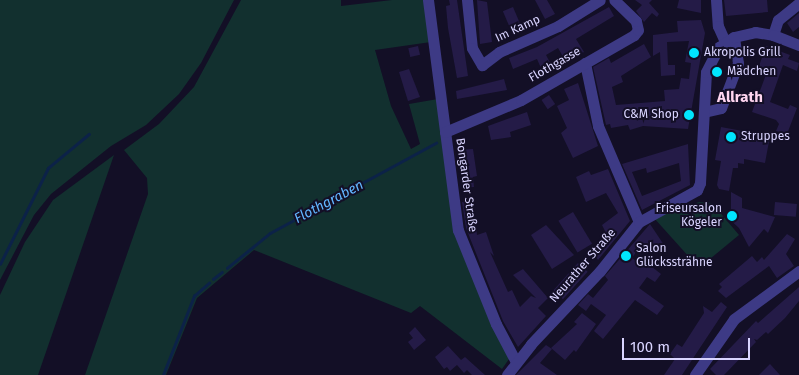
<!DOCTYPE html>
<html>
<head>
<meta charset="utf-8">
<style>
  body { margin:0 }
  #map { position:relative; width:799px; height:375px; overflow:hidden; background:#130f26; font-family:"Fira Sans",sans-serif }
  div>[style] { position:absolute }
  .green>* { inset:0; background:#12302f }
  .stream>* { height:2.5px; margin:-1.25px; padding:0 1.25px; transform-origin:1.25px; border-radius:1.25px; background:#0c2248 }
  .building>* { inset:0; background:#241b47; transform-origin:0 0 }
  .minor>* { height:11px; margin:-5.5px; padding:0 5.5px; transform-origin:5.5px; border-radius:5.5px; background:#3d3a85 }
  .dots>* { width:14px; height:14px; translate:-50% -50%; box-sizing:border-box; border:2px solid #130f26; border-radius:50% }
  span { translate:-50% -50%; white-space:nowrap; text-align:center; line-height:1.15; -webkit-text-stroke:4px #130f26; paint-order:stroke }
  .street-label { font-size:12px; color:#d9d4ff }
  .poi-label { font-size:12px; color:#d9d4ff }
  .left { translate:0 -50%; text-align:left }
  .right { translate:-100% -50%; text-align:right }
  .water-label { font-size:14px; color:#62b6ff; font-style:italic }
  .quarter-label { font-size:15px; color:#ffd6f0; font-weight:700 }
  .scale { position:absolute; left:622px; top:338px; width:128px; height:22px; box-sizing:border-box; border:2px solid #d9d4ff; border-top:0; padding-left:6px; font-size:15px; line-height:18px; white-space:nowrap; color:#d9d4ff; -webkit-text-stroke:4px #130f26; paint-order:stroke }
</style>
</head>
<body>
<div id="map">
  <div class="green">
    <div style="clip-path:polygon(0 0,234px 0,201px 63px,179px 94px,146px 125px,111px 146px,51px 194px,34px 215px,0 280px)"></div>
    <div style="clip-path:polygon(241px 0,341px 0,341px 6px,392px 0,426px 0,431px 42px,375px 50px,391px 106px,411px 149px,420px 144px,409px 104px,438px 99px,457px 238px,509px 359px,502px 369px,420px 306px,411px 313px,254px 250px,197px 298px,166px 375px,85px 375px,148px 194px,147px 178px,124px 150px,159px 124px,194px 87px)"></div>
    <div style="clip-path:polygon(114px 155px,38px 375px,0 375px,0 295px,25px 242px,53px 200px)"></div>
    <div style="clip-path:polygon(699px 202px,712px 203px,739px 235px,699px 268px,654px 218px)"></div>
  </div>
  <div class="stream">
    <div style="left:0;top:264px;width:107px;rotate:-63.4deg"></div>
    <div style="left:48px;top:168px;width:53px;rotate:-39.7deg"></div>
    <div style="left:227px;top:268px;width:55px;rotate:-39.1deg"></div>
    <div style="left:270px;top:233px;width:189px;rotate:-28.5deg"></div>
    <div style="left:213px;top:279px;width:11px;rotate:-38deg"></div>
    <div style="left:163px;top:375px;width:85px;rotate:-68.6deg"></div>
    <div style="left:194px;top:296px;width:20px;rotate:-41deg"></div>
  </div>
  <div class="building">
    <div style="clip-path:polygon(449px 0,457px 0,468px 76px,457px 78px,448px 28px,446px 6px,450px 5px)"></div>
    <div style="clip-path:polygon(477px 0,487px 2px,492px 42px,480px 44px)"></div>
    <div style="clip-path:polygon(535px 0,547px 0,555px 14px,545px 19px)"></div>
    <div style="clip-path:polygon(635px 0,652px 0,649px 3px,659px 14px,657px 17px,652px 13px,644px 22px,636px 11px,642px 5px)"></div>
    <div style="clip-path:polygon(679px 0,701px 0,701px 13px,677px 8px)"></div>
    <div style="clip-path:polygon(724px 0,767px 0,768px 12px,726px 16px)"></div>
    <div style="left:513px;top:7px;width:25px;height:11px;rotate:67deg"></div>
    <div style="clip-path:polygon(609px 7px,614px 16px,576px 39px,584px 52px,566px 62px,558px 48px,546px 55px,554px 70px,544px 75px,537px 59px,513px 69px,509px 58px,537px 47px)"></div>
    <div style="clip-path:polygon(799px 13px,799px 27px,793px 32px,787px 23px)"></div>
    <div style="clip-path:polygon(701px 20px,705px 33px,688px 129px,643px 126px,630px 130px,628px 125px,611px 128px,610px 124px,606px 125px,593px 67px,609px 58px,611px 63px,644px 44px,651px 57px,621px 76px,623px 82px,612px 87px,616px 105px,665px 101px,664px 90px,679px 89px,681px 78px,689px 79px,691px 63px,685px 62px,689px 41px,667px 42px,668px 65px,675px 65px,675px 75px,661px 76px,660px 52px,653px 56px,653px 35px,678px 32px,677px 21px)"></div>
    <div style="left:418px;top:46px;width:9px;height:10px;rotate:77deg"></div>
    <div style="clip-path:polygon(766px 46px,790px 55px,788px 59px,799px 63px,797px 71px,783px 65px,770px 102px,788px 109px,790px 105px,797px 108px,787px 134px,776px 131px,779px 124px,776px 120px,752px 112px,767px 72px,758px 69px)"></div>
    <div style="clip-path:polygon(409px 69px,420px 97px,408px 101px,399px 72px)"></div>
    <div style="clip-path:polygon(504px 79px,507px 90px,457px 99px,456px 91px)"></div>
    <div style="clip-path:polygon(578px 83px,598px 146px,573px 158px,561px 133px,567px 128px,557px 106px,569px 100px,564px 89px)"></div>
    <div style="left:549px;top:95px;width:11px;height:9px;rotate:56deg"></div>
    <div style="clip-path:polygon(527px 112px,531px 125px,510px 132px,511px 137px,491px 140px,488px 126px)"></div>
    <div style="clip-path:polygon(721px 127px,770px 136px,765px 163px,744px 159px,744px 164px,738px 163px,738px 168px,733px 168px,729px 191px,719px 189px,717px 185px,721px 161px,715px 160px)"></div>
    <div style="clip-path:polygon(evenodd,688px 144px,690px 185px,642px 210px,622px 164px,688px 144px,679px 163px,681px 181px,642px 196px,632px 172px,646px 168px,647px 173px,679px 163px)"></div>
    <div style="clip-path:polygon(473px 149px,477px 176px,473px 177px,474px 187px,463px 188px,461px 178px,469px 177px,467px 161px,459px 162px,457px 150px)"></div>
    <div style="clip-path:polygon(608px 169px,630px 221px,598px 260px,591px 250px,606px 233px,602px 225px,618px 213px,606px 193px,586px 202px,576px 177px,589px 171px,591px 175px)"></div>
    <div style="clip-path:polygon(731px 192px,742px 198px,742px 208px,775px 217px,768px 233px,764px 229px,749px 247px,739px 228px,726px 216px,731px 210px)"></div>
    <div style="clip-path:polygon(473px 201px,477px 235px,486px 232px,494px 256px,490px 252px,508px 292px,512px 290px,520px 307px,531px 296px,536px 298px,513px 275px,523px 269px,548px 298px,538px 308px,546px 316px,518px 347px,503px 321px,466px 228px,462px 202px)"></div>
    <div style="left:775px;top:202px;width:22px;height:13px;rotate:5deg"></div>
    <div style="left:573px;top:212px;width:37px;height:17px;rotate:59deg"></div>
    <div style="clip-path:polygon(650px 224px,664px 245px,656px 252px,640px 246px,632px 258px,644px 267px,647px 263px,661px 274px,655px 282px,647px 277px,639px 288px,664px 306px,657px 315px,635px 300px,603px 339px,594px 331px,606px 315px,591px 304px,586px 311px,578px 305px,588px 294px,593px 298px,608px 280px,605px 276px)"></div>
    <div style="clip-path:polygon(546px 225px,574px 255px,552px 269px,531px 235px)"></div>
    <div style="clip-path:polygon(787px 234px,795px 239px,786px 254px,794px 266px,777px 278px,769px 266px,726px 298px,718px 291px,722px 287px,719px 284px,752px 256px,757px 262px,762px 257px,764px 260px)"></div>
    <div style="left:578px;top:263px;width:13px;height:37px;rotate:42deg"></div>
    <div style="clip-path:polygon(799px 287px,799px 301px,785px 318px,768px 334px,766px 332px,757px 340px,754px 339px,756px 342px,724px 375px,716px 375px,710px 369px,756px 321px,758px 323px)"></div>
    <div style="clip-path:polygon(721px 302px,727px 307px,682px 375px,664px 375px,675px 359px,670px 354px,677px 344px,682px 347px,704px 313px,703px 306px,712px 312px)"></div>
    <div style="clip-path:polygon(582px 313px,596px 324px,576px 352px,574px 350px,565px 360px,551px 348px,577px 324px,574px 322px)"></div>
    <div style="clip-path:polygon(415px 327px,426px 340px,414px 350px,408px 342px,413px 338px,409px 333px)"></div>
    <div style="clip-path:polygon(546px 345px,552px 349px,540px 363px,557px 375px,516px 375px)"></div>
    <div style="clip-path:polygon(448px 346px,461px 360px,465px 357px,485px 375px,472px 375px,467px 370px,464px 373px,457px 365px,450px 371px,447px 367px,444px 369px,435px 357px)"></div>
    <div style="clip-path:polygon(770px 364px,780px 375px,759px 375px)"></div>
  </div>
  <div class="minor">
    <div style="left:428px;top:0;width:232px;rotate:82.6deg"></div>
    <div style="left:458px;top:230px;width:101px;rotate:68deg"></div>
    <div style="left:496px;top:324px;width:43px;rotate:62.2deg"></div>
    <div style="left:467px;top:0;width:48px;rotate:84.1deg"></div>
    <div style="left:472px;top:48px;width:20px;rotate:60deg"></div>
    <div style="left:482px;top:65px;width:21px;rotate:-37deg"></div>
    <div style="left:499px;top:52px;width:64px;rotate:-23.8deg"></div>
    <div style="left:558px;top:26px;width:49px;rotate:-31.8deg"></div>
    <div style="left:716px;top:0;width:26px;rotate:86deg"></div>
    <div style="left:718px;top:26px;width:17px;rotate:66deg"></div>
    <div style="left:773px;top:35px;width:16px;rotate:-72deg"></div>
    <div style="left:778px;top:20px;width:27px;rotate:-39deg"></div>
    <div style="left:585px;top:63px;width:64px;rotate:78.3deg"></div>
    <div style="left:598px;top:126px;width:104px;rotate:66.9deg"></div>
    <div style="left:704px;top:112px;width:17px;rotate:-13deg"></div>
    <div style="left:721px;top:108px;width:48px;rotate:-69.3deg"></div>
    <div style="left:738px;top:63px;width:26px;rotate:-99deg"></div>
    <div style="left:445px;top:132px;width:82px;rotate:-22.8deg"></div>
    <div style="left:521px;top:100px;width:130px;rotate:-29.9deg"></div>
    <div style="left:634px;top:35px;width:6px;rotate:-51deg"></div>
    <div style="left:638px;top:30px;width:9px;rotate:-103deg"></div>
    <div style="left:636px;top:21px;width:30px;rotate:-136deg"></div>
    <div style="left:507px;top:375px;width:39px;rotate:-52deg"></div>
    <div style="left:531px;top:344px;width:100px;rotate:-46.6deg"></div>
    <div style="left:600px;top:271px;width:63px;rotate:-51.5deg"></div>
    <div style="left:639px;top:222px;width:66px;rotate:-28.9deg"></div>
    <div style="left:697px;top:190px;width:8px;rotate:-67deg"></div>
    <div style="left:700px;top:183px;width:111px;rotate:-86.9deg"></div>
    <div style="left:706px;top:72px;width:28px;rotate:-63deg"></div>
    <div style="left:719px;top:47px;width:18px;rotate:-34deg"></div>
    <div style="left:734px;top:37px;width:22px;rotate:-13deg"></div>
    <div style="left:755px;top:32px;width:18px;rotate:9deg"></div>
    <div style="left:773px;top:35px;width:28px;rotate:21deg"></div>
    <div style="left:695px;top:375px;width:68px;rotate:-55.1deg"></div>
    <div style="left:734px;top:319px;width:81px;rotate:-36.4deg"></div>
  </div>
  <div class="dots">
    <div style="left:694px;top:53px;background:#00e5ff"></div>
    <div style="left:717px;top:72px;background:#00e5ff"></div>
    <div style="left:689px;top:115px;background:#00e5ff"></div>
    <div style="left:731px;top:137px;background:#00e5ff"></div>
    <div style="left:732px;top:216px;background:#00e5ff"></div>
    <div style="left:626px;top:256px;background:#00e5ff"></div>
  </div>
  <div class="street-label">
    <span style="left:518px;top:29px;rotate:-25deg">Im Kamp</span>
    <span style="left:555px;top:65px;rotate:-30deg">Flothgasse</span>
    <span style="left:466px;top:185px;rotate:82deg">Bongarder Straße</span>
    <span style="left:583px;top:266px;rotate:-49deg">Neurather Straße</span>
  </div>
  <div class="poi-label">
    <span class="left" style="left:704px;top:53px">Akropolis Grill</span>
    <span class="left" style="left:727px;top:72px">Mädchen</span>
    <span class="right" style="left:679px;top:115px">C&amp;M Shop</span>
    <span class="left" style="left:741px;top:137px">Struppes</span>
    <span class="right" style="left:722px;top:216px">Friseursalon<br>Kögeler</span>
    <span class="left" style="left:636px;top:256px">Salon<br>Glückssträhne</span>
  </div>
  <div class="water-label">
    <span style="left:329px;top:202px;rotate:-28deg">Flothgraben</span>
  </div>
  <div class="quarter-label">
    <span style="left:740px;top:98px">Allrath</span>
  </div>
  <div class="scale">100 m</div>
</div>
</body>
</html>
